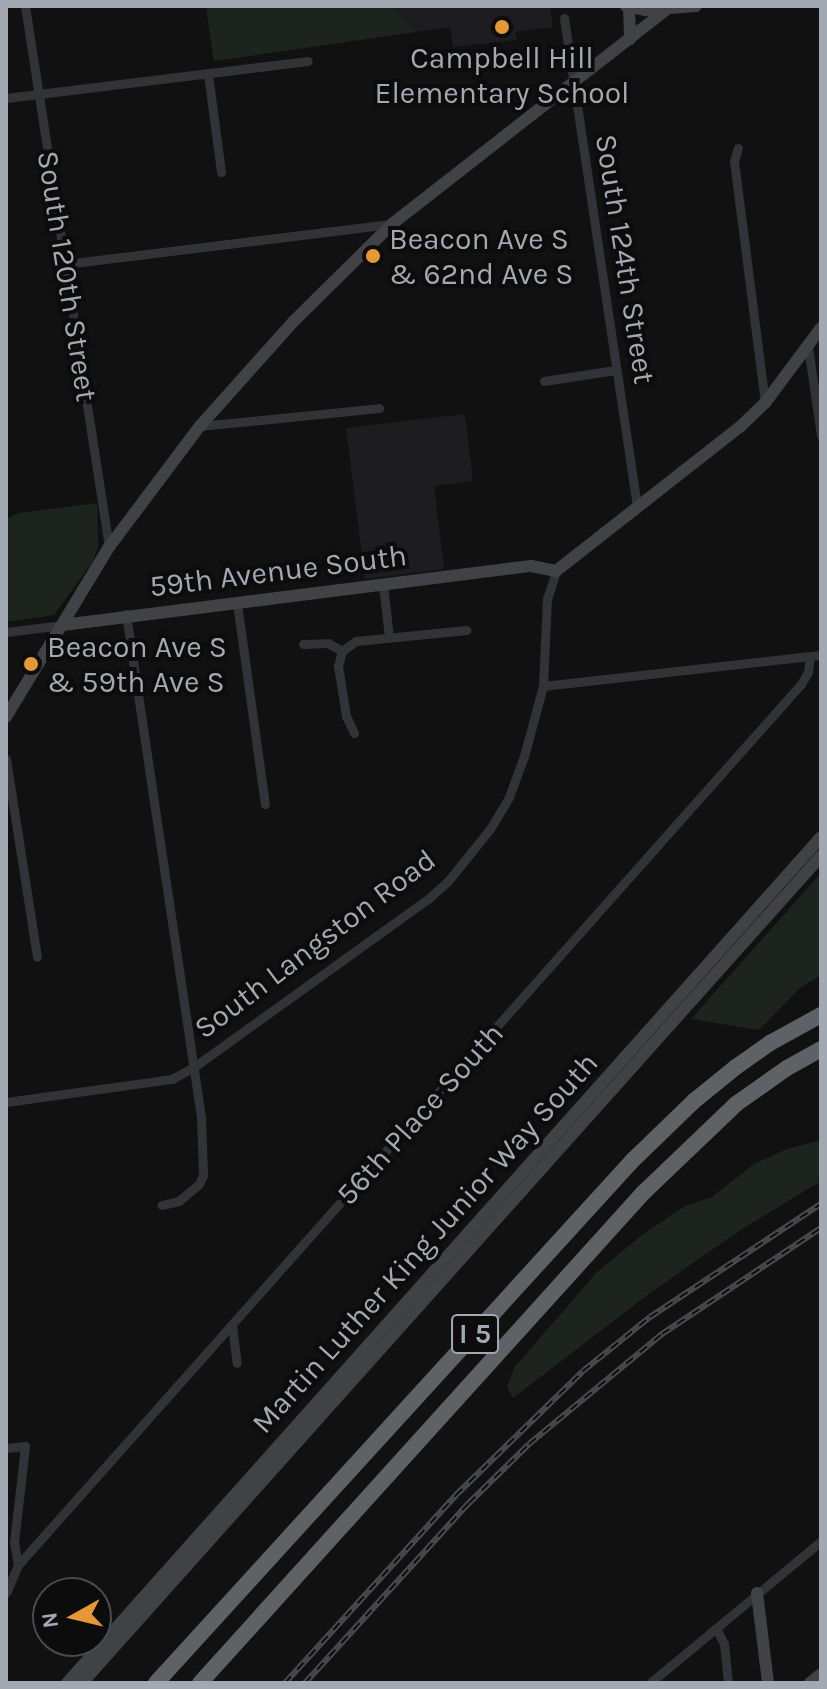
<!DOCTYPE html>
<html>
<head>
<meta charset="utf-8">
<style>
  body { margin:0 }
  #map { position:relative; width:827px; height:1689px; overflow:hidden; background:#111112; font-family:Karla,sans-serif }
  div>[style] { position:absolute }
  .built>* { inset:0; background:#1d1d1f }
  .green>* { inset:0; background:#1d241d }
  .street>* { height:9px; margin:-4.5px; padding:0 4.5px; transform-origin:4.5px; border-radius:4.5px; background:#323337 }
  .secondary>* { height:12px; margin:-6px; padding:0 6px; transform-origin:6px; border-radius:6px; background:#404246 }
  .highway>* { height:16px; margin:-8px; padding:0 8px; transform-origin:8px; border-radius:8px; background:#5e6267 }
  .rail>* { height:6px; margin-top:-3px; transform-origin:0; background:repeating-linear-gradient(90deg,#0c0c0d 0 9px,#494b4f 0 18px); box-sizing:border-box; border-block:2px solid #494b4f }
  .dots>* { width:22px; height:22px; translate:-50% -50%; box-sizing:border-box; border:4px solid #0c0c0d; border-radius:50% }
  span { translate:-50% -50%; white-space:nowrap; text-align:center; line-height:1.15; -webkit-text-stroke:8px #0c0c0d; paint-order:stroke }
  .shield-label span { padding:2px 6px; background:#0c0c0d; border:2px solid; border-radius:6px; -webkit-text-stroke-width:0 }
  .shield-label { font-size:28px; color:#a3a9b2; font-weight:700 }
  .poi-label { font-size:30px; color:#a3a9b2 }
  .left { translate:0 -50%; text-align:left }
  .street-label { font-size:30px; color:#a3a9b2 }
  .frame { position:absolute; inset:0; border:8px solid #a3a9b2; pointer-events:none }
  .north { position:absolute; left:32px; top:1577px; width:80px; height:80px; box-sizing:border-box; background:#0c0c0d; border:2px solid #484b4f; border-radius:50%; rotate:262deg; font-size:22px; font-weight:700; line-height:32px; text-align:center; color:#a3a9b2 }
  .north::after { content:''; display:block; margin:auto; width:28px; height:36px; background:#e69835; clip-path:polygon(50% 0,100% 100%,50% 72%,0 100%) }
</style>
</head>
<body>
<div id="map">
  <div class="built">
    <div style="clip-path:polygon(206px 6px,550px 6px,553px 27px,515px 32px,517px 40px,453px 47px,450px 27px,214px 61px)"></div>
    <div style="clip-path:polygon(465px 414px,473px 481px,434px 486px,444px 569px,365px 579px,346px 428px)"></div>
  </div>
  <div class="green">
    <div style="clip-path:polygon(206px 6px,390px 6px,415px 32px,214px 61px)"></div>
    <div style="clip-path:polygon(97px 503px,98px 546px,93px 561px,54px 615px,6px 622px,6px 520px,18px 513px)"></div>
    <div style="clip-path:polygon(821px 873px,821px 975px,800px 988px,759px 1030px,691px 1019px)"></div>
    <div style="clip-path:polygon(821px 1140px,821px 1181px,739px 1231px,650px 1293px,513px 1398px,507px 1387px,514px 1368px,596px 1273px,642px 1235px,685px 1206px,712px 1197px,754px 1164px,787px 1149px)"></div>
  </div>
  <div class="street">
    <div style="left:25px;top:6px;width:547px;rotate:81.17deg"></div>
    <div style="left:564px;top:18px;width:494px;rotate:81.5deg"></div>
    <div style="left:208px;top:74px;width:99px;rotate:82.4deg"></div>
    <div style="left:6px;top:98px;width:304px;rotate:-7deg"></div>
    <div style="left:738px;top:148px;width:14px;rotate:107deg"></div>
    <div style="left:734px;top:161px;width:244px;rotate:82.7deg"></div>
    <div style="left:65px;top:264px;width:328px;rotate:-7deg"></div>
    <div style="left:808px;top:347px;width:89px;rotate:81.6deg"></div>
    <div style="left:544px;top:381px;width:72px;rotate:-8.8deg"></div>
    <div style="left:200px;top:426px;width:180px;rotate:-5.7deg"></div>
    <div style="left:383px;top:585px;width:52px;rotate:83.4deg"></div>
    <div style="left:237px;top:603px;width:203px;rotate:82.1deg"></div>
    <div style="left:126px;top:614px;width:509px;rotate:81.52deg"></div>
    <div style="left:201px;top:1117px;width:58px;rotate:88deg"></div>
    <div style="left:203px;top:1175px;width:10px;rotate:114deg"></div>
    <div style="left:199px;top:1184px;width:26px;rotate:140deg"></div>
    <div style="left:179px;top:1201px;width:18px;rotate:167deg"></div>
    <div style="left:6px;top:632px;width:57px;rotate:-7deg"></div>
    <div style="left:303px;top:644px;width:25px;rotate:-2deg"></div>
    <div style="left:328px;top:643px;width:16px;rotate:30deg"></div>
    <div style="left:342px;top:651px;width:17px;rotate:-36deg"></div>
    <div style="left:356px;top:641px;width:111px;rotate:-5.7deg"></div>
    <div style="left:342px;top:651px;width:16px;rotate:105deg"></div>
    <div style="left:338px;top:666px;width:51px;rotate:80.9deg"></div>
    <div style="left:346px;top:716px;width:19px;rotate:65deg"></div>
    <div style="left:543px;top:686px;width:280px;rotate:-6.4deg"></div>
    <div style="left:6px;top:759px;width:200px;rotate:81.1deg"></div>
    <div style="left:6px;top:1102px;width:168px;rotate:-7.9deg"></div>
    <div style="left:172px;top:1079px;width:25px;rotate:-29deg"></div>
    <div style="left:194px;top:1067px;width:288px;rotate:-35.7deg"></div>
    <div style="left:428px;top:899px;width:27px;rotate:-42deg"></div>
    <div style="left:448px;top:881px;width:67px;rotate:-51.1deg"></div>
    <div style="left:490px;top:829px;width:37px;rotate:-59deg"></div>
    <div style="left:509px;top:797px;width:44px;rotate:-69.9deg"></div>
    <div style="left:524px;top:756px;width:73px;rotate:-74.8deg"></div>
    <div style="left:543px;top:686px;width:87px;rotate:-87.4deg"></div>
    <div style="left:547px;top:599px;width:29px;rotate:-72deg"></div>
    <div style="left:232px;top:1325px;width:38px;rotate:83deg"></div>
    <div style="left:6px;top:1448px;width:19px;rotate:-6deg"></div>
    <div style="left:25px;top:1446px;width:97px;rotate:96.5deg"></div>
    <div style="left:14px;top:1542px;width:23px;rotate:80deg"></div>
    <div style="left:18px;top:1565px;width:30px;rotate:113deg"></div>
    <div style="left:18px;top:1565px;width:1179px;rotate:-48.37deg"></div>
    <div style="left:801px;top:684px;width:14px;rotate:-60deg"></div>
    <div style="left:808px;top:672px;width:16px;rotate:-83deg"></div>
    <div style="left:716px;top:1628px;width:18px;rotate:63deg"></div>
    <div style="left:724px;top:1644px;width:39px;rotate:84deg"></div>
    <div style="left:650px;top:1683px;width:222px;rotate:-39.7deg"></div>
  </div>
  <div class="secondary">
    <div style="left:626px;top:6px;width:19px;rotate:12deg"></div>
    <div style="left:645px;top:10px;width:51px;rotate:-4.5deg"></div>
    <div style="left:629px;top:7px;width:32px;rotate:88deg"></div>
    <div style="left:63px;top:625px;width:472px;rotate:-7.2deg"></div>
    <div style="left:531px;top:566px;width:25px;rotate:11deg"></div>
    <div style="left:556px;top:571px;width:236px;rotate:-38.1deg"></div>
    <div style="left:742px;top:425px;width:32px;rotate:-44deg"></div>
    <div style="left:765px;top:403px;width:94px;rotate:-53.3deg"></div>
    <div style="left:6px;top:717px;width:199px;rotate:-58.8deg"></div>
    <div style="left:109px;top:547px;width:151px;rotate:-53.1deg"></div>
    <div style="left:200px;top:426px;width:141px;rotate:-48.2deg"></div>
    <div style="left:294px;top:321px;width:138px;rotate:-44.7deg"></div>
    <div style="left:392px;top:224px;width:349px;rotate:-38deg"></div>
    <div style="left:757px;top:1593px;width:91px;rotate:83deg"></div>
    <div style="left:67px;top:1683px;width:1133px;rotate:-48.29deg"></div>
    <div style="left:82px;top:1683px;width:1109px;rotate:-48.22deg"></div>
    <div style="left:810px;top:1683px;width:14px;rotate:-39deg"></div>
  </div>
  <div class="highway">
    <div style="left:156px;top:1683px;width:706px;rotate:-47.64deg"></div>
    <div style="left:632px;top:1161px;width:86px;rotate:-44.1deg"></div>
    <div style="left:694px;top:1101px;width:54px;rotate:-39deg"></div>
    <div style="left:736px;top:1067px;width:42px;rotate:-35.2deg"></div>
    <div style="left:770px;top:1043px;width:58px;rotate:-28.8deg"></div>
    <div style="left:200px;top:1683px;width:661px;rotate:-47.88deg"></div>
    <div style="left:643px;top:1193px;width:129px;rotate:-43.7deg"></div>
    <div style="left:736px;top:1104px;width:62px;rotate:-35.2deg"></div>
    <div style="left:787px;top:1068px;width:39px;rotate:-29deg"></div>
  </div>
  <div class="rail">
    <div style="left:285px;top:1683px;width:254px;rotate:-47.7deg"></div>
    <div style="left:456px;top:1495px;width:177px;rotate:-44.3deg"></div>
    <div style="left:583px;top:1371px;width:86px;rotate:-38.9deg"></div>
    <div style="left:650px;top:1317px;width:205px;rotate:-33.5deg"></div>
    <div style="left:305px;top:1683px;width:244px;rotate:-47.7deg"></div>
    <div style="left:469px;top:1503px;width:84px;rotate:-44.5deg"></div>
    <div style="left:529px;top:1444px;width:173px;rotate:-39.6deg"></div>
    <div style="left:662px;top:1334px;width:191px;rotate:-33.7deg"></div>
  </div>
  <div class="dots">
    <div style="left:502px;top:27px;background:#e69835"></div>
    <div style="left:373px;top:256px;background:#e69835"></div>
    <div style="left:31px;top:664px;background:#e69835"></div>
  </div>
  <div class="shield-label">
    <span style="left:475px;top:1334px">I 5</span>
  </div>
  <div class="poi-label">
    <span style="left:502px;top:75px">Campbell Hill<br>Elementary School</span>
    <span class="left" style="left:389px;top:256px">Beacon Ave S<br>&amp; 62nd Ave S</span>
    <span class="left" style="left:47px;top:664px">Beacon Ave S<br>&amp; 59th Ave S</span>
  </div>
  <div class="street-label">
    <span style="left:625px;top:259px;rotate:81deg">South 124th Street</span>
    <span style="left:67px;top:276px;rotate:81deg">South 120th Street</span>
    <span style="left:278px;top:571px;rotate:-7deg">59th Avenue South</span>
    <span style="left:315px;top:944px;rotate:-37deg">South Langston Road</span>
    <span style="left:420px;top:1114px;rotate:-48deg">56th Place South</span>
    <span style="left:425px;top:1243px;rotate:-48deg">Martin Luther King Junior Way South</span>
  </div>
  <div class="frame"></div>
  <div class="north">N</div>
</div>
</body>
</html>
